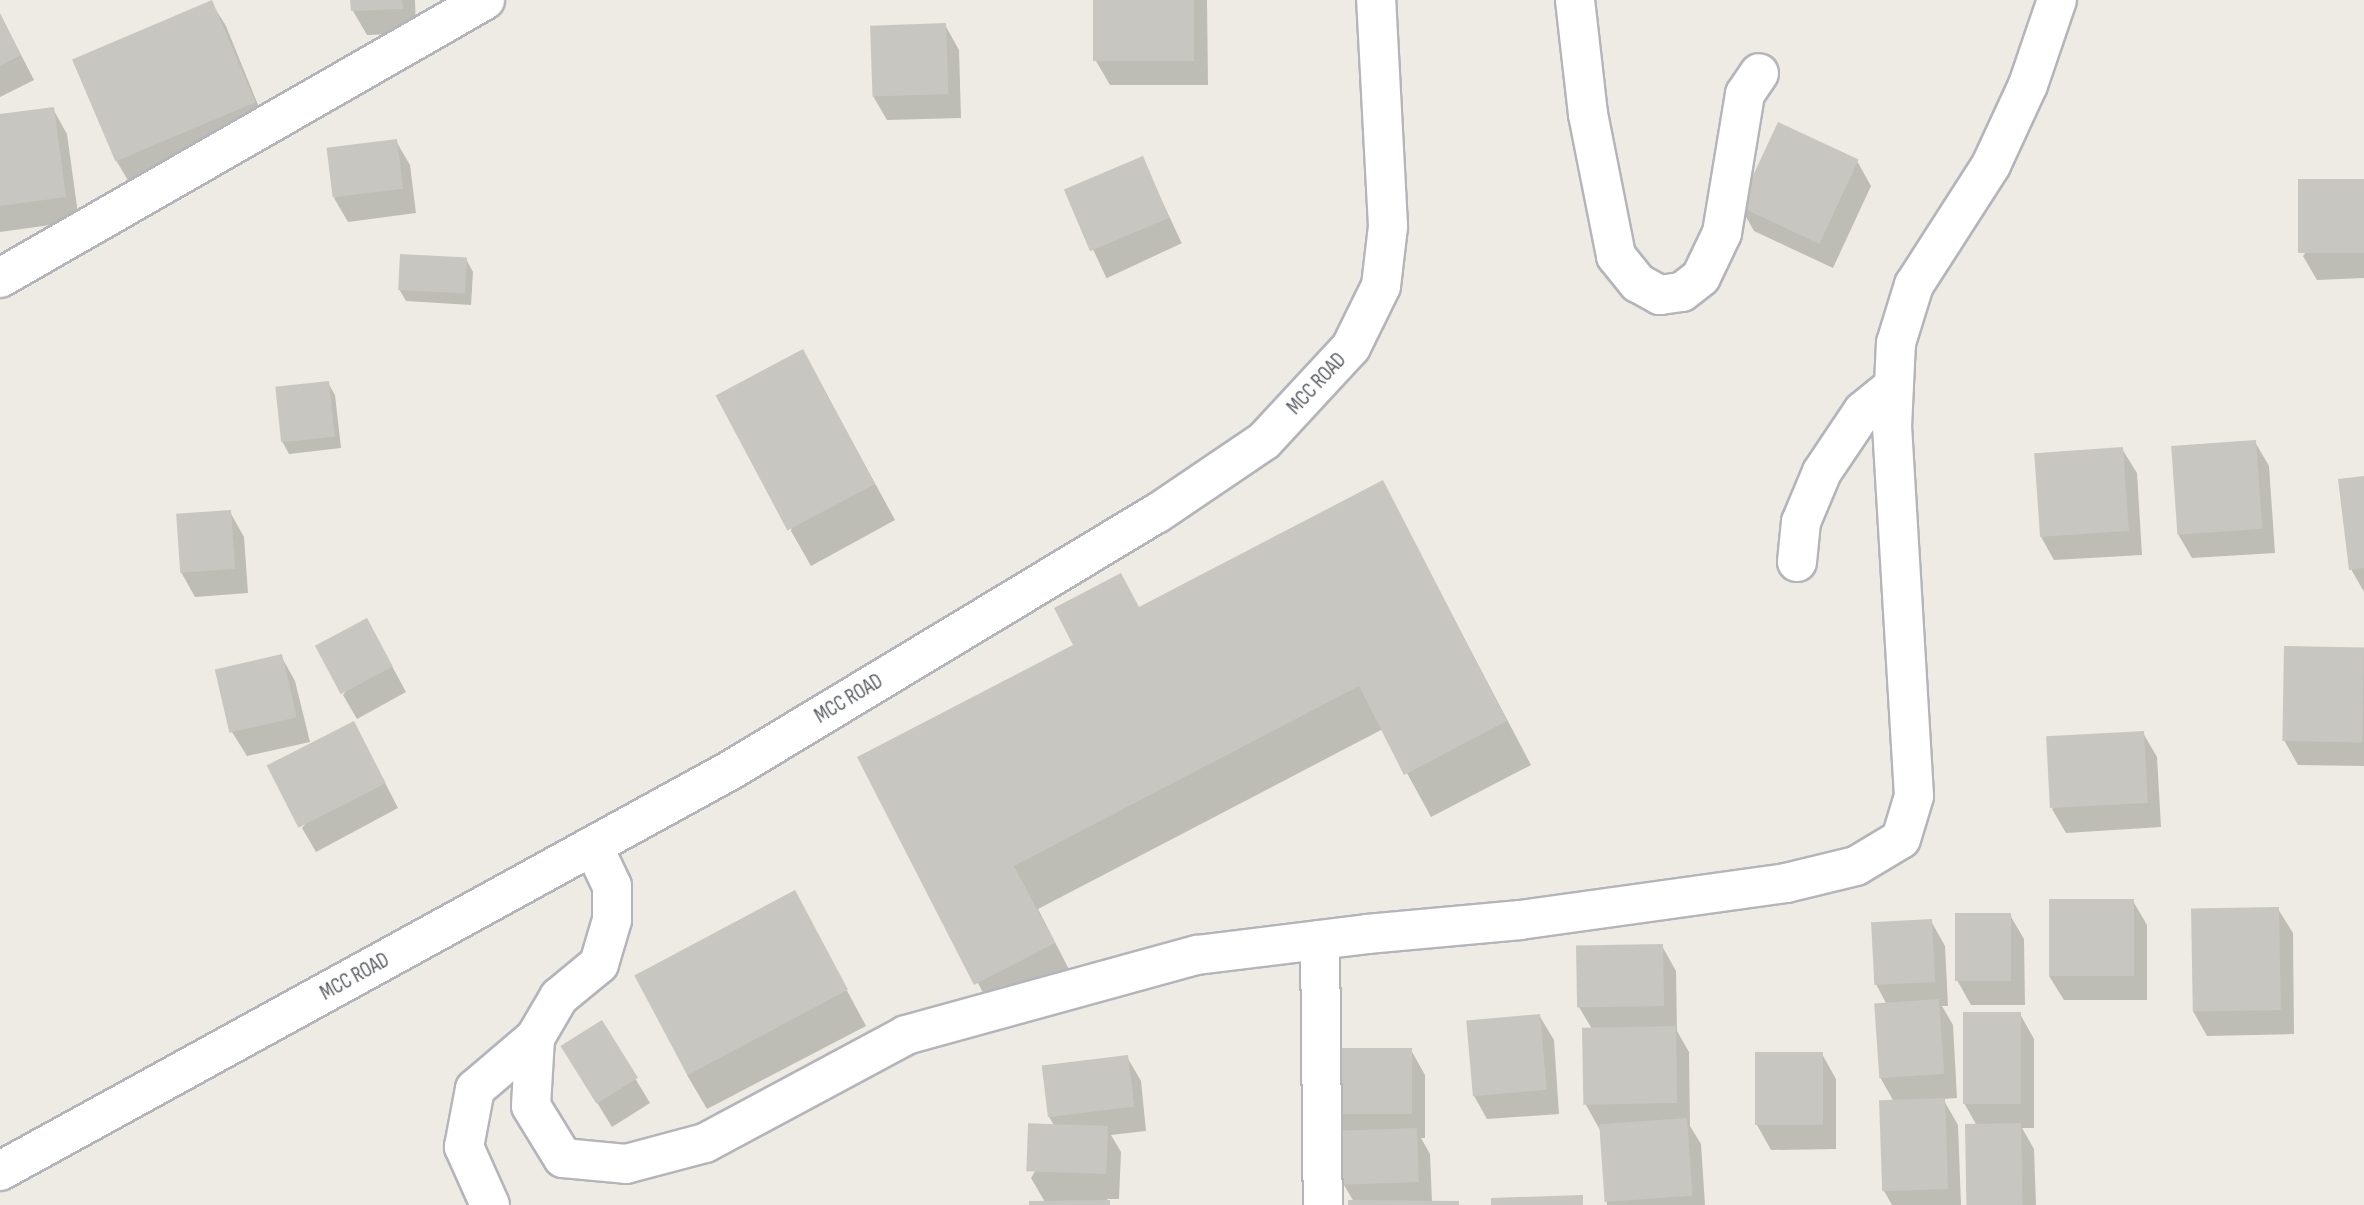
<!DOCTYPE html>
<html>
<head>
<meta charset="utf-8">
<style>
  body { margin:0 }
  #map { position:relative; width:2364px; height:1205px; overflow:hidden; background:#edebe3; font-family:"Sofia Sans Condensed",sans-serif }
  div>[style] { position:absolute }
  .shadow>* { inset:0; background:#0003; transform-origin:0 0 }
  .building>* { inset:0; background:#c8c6c0; transform-origin:0 0 }
  .roads { filter:drop-shadow(2px 0 #b4b5ba) drop-shadow(-2px 0 #b4b5ba) drop-shadow(0 2px #b4b5ba) drop-shadow(0 -2px #b4b5ba) }
  .street>* { height:38px; margin:-19px; padding:0 19px; transform-origin:19px; border-radius:19px; background:#fff }
  span { translate:-50% -50%; white-space:nowrap; text-align:center; line-height:1.15; -webkit-text-stroke:6px #fff; paint-order:stroke }
  .street-label { font-size:21px; color:#5b5f63 }
</style>
</head>
<body>
<div id="map">
  <div class="shadow">
    <div style="clip-path:polygon(352px 0,415px 0,416px 33px,367px 35px,353px 11px)"></div>
    <div style="clip-path:polygon(1095px 0,1207px 0,1208px 85px,1110px 85px,1096px 61px)"></div>
    <div style="clip-path:polygon(211px 2px,226px 26px,267px 127px,130px 184px,116px 160px)"></div>
    <div style="clip-path:polygon(0 14px,34px 80px,0 97px)"></div>
    <div style="clip-path:polygon(945px 25px,959px 50px,961px 118px,887px 120px,873px 96px)"></div>
    <div style="clip-path:polygon(53px 109px,67px 134px,79px 221px,0 232px,0 116px)"></div>
    <div style="clip-path:polygon(396px 141px,410px 165px,416px 213px,348px 222px,334px 198px)"></div>
    <div style="left:1142px;top:158px;width:94px;height:83px;rotate:65deg"></div>
    <div style="clip-path:polygon(1857px 161px,1871px 186px,1833px 268px,1754px 231px,1740px 206px)"></div>
    <div style="clip-path:polygon(2364px 181px,2364px 278px,2317px 280px,2303px 256px)"></div>
    <div style="clip-path:polygon(466px 259px,473px 272px,471px 305px,406px 301px,399px 289px)"></div>
    <div style="clip-path:polygon(328px 383px,335px 395px,341px 448px,289px 454px,282px 441px)"></div>
    <div style="clip-path:polygon(822px 386px,895px 520px,811px 566px,791px 531px)"></div>
    <div style="clip-path:polygon(2255px 442px,2269px 466px,2275px 553px,2192px 558px,2178px 534px)"></div>
    <div style="clip-path:polygon(2122px 449px,2137px 473px,2142px 555px,2054px 560px,2040px 535px)"></div>
    <div style="clip-path:polygon(2364px 478px,2364px 592px,2351px 569px)"></div>
    <div style="clip-path:polygon(1382px 482px,1531px 765px,1431px 817px,1383px 729px,1038px 909px,1078px 987px,1001px 1027px,860px 758px)"></div>
    <div style="clip-path:polygon(230px 512px,244px 537px,248px 593px,195px 597px,181px 572px)"></div>
    <div style="clip-path:polygon(380px 644px,406px 692px,357px 719px,343px 695px)"></div>
    <div style="clip-path:polygon(2364px 649px,2364px 766px,2298px 765px,2284px 740px)"></div>
    <div style="clip-path:polygon(281px 656px,295px 681px,310px 742px,247px 756px,232px 732px,218px 671px)"></div>
    <div style="clip-path:polygon(2143px 733px,2157px 757px,2161px 827px,2066px 833px,2052px 809px)"></div>
    <div style="clip-path:polygon(367px 748px,398px 808px,316px 852px,302px 828px)"></div>
    <div style="clip-path:polygon(794px 892px,866px 1026px,707px 1109px,687px 1075px)"></div>
    <div style="clip-path:polygon(2133px 901px,2147px 925px,2147px 1000px,2064px 1000px,2049px 976px)"></div>
    <div style="clip-path:polygon(2278px 909px,2293px 933px,2294px 1034px,2207px 1036px,2193px 1011px)"></div>
    <div style="clip-path:polygon(2010px 915px,2024px 939px,2025px 1005px,1971px 1005px,1957px 980px)"></div>
    <div style="clip-path:polygon(1931px 921px,1945px 946px,1948px 1006px,1942px 1006px,1953px 1025px,1957px 1098px,1943px 1099px,1958px 1125px,1961px 1205px,1892px 1205px,1884px 1191px,1894px 1102px,1880px 1077px,1886px 1003px,1876px 984px)"></div>
    <div style="clip-path:polygon(1662px 946px,1676px 971px,1677px 1031px,1689px 1052px,1690px 1126px,1701px 1144px,1705px 1205px,1607px 1205px,1600px 1130px,1586px 1105px,1592px 1029px,1579px 1007px)"></div>
    <div style="clip-path:polygon(2020px 1014px,2034px 1039px,2034px 1128px,2022px 1128px,2034px 1149px,2036px 1205px,1968px 1205px,1977px 1126px,1964px 1103px)"></div>
    <div style="clip-path:polygon(1539px 1015px,1554px 1040px,1559px 1114px,1487px 1119px,1473px 1094px)"></div>
    <div style="clip-path:polygon(601px 1022px,650px 1103px,612px 1127px,577px 1070px)"></div>
    <div style="clip-path:polygon(1411px 1050px,1425px 1075px,1425px 1138px,1421px 1138px,1430px 1154px,1432px 1203px,1459px 1205px,1350px 1205px,1354px 1202px,1344px 1185px,1328px 1113px)"></div>
    <div style="clip-path:polygon(1822px 1054px,1836px 1079px,1836px 1149px,1771px 1150px,1757px 1125px)"></div>
    <div style="clip-path:polygon(1127px 1057px,1141px 1081px,1146px 1131px,1111px 1135px,1121px 1152px,1119px 1199px,1107px 1199px,1110px 1205px,1031px 1205px,1045px 1202px,1031px 1178px,1058px 1132px,1048px 1115px)"></div>
  </div>
  <div class="building">
    <div style="left:212px;top:0;width:111px;height:152px;rotate:67deg"></div>
    <div style="clip-path:polygon(350px 0,402px 0,403px 9px,351px 11px)"></div>
    <div style="left:1093px;top:0;width:101px;height:61px"></div>
    <div style="clip-path:polygon(0 13px,21px 55px,0 66px)"></div>
    <div style="left:946px;top:23px;width:71px;height:76px;rotate:88deg"></div>
    <div style="clip-path:polygon(54px 107px,66px 197px,0 206px,0 114px)"></div>
    <div style="left:1778px;top:122px;width:89px;height:93px;rotate:25deg"></div>
    <div style="left:397px;top:139px;width:50px;height:71px;rotate:83deg"></div>
    <div style="left:1143px;top:156px;width:67px;height:86px;rotate:67deg"></div>
    <div style="left:2364px;top:179px;width:74px;height:66px;rotate:90deg"></div>
    <div style="left:400px;top:254px;width:67px;height:36px;rotate:3deg"></div>
    <div style="left:803px;top:349px;width:153px;height:99px;rotate:62deg"></div>
    <div style="left:329px;top:381px;width:56px;height:54px;rotate:84deg"></div>
    <div style="left:2256px;top:440px;width:89px;height:85px;rotate:86deg"></div>
    <div style="left:2123px;top:447px;width:84px;height:89px;rotate:86deg"></div>
    <div style="clip-path:polygon(2364px 476px,2364px 568px,2349px 570px,2338px 479px)"></div>
    <div style="clip-path:polygon(1383px 480px,1507px 721px,1404px 775px,1359px 686px,1014px 866px,1055px 943px,974px 985px,857px 757px,1073px 645px,1054px 608px,1121px 573px,1139px 607px)"></div>
    <div style="left:231px;top:510px;width:59px;height:55px;rotate:86deg"></div>
    <div style="left:367px;top:618px;width:55px;height:59px;rotate:62deg"></div>
    <div style="left:2284px;top:646px;width:80px;height:95px;rotate:1deg"></div>
    <div style="left:282px;top:654px;width:65px;height:69px;rotate:77deg"></div>
    <div style="left:354px;top:721px;width:70px;height:98px;rotate:63deg"></div>
    <div style="left:2144px;top:731px;width:72px;height:98px;rotate:87deg"></div>
    <div style="left:795px;top:890px;width:113px;height:182px;rotate:62deg"></div>
    <div style="left:2049px;top:899px;width:85px;height:77px"></div>
    <div style="left:2279px;top:907px;width:103px;height:88px;rotate:89deg"></div>
    <div style="left:1955px;top:913px;width:56px;height:68px"></div>
    <div style="left:1932px;top:919px;width:63px;height:61px;rotate:87deg"></div>
    <div style="left:1663px;top:944px;width:62px;height:87px;rotate:89deg"></div>
    <div style="left:1939px;top:999px;width:75px;height:65px;rotate:86deg"></div>
    <div style="left:1963px;top:1012px;width:58px;height:92px"></div>
    <div style="left:1540px;top:1014px;width:76px;height:74px;rotate:85deg"></div>
    <div style="left:602px;top:1020px;width:68px;height:49px;rotate:58deg"></div>
    <div style="left:1676px;top:1026px;width:77px;height:94px;rotate:89deg"></div>
    <div style="left:1327px;top:1048px;width:85px;height:66px"></div>
    <div style="left:1823px;top:1052px;width:73px;height:68px;rotate:90deg"></div>
    <div style="left:1128px;top:1055px;width:52px;height:87px;rotate:83deg"></div>
    <div style="left:1945px;top:1098px;width:91px;height:66px;rotate:88deg"></div>
    <div style="left:1687px;top:1118px;width:78px;height:88px;rotate:86deg"></div>
    <div style="left:2021px;top:1123px;width:82px;height:56px;rotate:89deg"></div>
    <div style="left:1108px;top:1126px;width:48px;height:80px;rotate:92deg"></div>
    <div style="left:1417px;top:1128px;width:54px;height:78px;rotate:88deg"></div>
    <div style="clip-path:polygon(1583px 1195px,1583px 1205px,1491px 1205px,1491px 1198px)"></div>
    <div style="clip-path:polygon(1110px 1200px,1110px 1205px,1029px 1205px,1029px 1201px)"></div>
    <div style="clip-path:polygon(1348px 1200px,1459px 1201px,1459px 1205px,1348px 1205px)"></div>
  </div>
  <div class="roads">
    <div class="street">
      <div style="left:1575px;top:0;width:115px;rotate:83.5deg"></div>
      <div style="left:1588px;top:114px;width:145px;rotate:78.8deg"></div>
      <div style="left:1616px;top:256px;width:35px;rotate:51deg"></div>
      <div style="left:1638px;top:283px;width:25px;rotate:29deg"></div>
      <div style="left:1660px;top:295px;width:22px;rotate:-8deg"></div>
      <div style="left:1682px;top:292px;width:24px;rotate:-38deg"></div>
      <div style="left:1701px;top:277px;width:49px;rotate:-64.5deg"></div>
      <div style="left:1722px;top:233px;width:141px;rotate:-80.6deg"></div>
      <div style="left:1745px;top:94px;width:25px;rotate:-56deg"></div>
      <div style="left:0;top:278px;width:559px;rotate:-29.82deg"></div>
      <div style="left:1797px;top:562px;width:40px;rotate:-84.3deg"></div>
      <div style="left:1801px;top:522px;width:54px;rotate:-67.2deg"></div>
      <div style="left:1822px;top:472px;width:73px;rotate:-56.1deg"></div>
      <div style="left:1863px;top:411px;width:38px;rotate:-39deg"></div>
      <div style="left:593px;top:846px;width:44px;rotate:64.6deg"></div>
      <div style="left:612px;top:886px;width:34px;rotate:90deg"></div>
      <div style="left:612px;top:920px;width:46px;rotate:106.5deg"></div>
      <div style="left:599px;top:964px;width:52px;rotate:140.5deg"></div>
      <div style="left:559px;top:997px;width:48px;rotate:120.3deg"></div>
      <div style="left:535px;top:1038px;width:68px;rotate:93.4deg"></div>
      <div style="left:531px;top:1106px;width:61px;rotate:58.4deg"></div>
      <div style="left:563px;top:1158px;width:63px;rotate:5.4deg"></div>
      <div style="left:626px;top:1164px;width:82px;rotate:-14.9deg"></div>
      <div style="left:705px;top:1143px;width:228px;rotate:-28.2deg"></div>
      <div style="left:906px;top:1035px;width:302px;rotate:-15.4deg"></div>
      <div style="left:1197px;top:955px;width:171px;rotate:-7deg"></div>
      <div style="left:1367px;top:934px;width:154px;rotate:-5.2deg"></div>
      <div style="left:1520px;top:920px;width:269px;rotate:-7.9deg"></div>
      <div style="left:1786px;top:883px;width:72px;rotate:-13.7deg"></div>
      <div style="left:1856px;top:866px;width:52px;rotate:-31deg"></div>
      <div style="left:1901px;top:839px;width:45px;rotate:-73.2deg"></div>
      <div style="left:1914px;top:796px;width:370px;rotate:-93.4deg"></div>
      <div style="left:1892px;top:427px;width:84px;rotate:-87.3deg"></div>
      <div style="left:1896px;top:343px;width:61px;rotate:-72.8deg"></div>
      <div style="left:1914px;top:285px;width:143px;rotate:-57.3deg"></div>
      <div style="left:1991px;top:165px;width:88px;rotate:-65.2deg"></div>
      <div style="left:2028px;top:85px;width:90px;rotate:-71.2deg"></div>
      <div style="left:1320px;top:940px;width:265px;rotate:89.4deg"></div>
      <div style="left:0;top:1171px;width:834px;rotate:-28.75deg"></div>
      <div style="left:731px;top:770px;width:496px;rotate:-31.1deg"></div>
      <div style="left:1156px;top:514px;width:130px;rotate:-34.1deg"></div>
      <div style="left:1264px;top:441px;width:128px;rotate:-47.2deg"></div>
      <div style="left:1351px;top:347px;width:68px;rotate:-63.8deg"></div>
      <div style="left:1381px;top:286px;width:60px;rotate:-83.3deg"></div>
      <div style="left:1388px;top:226px;width:226px;rotate:-93deg"></div>
      <div style="left:490px;top:1205px;width:64px;rotate:-114.1deg"></div>
      <div style="left:464px;top:1147px;width:59px;rotate:-79.3deg"></div>
      <div style="left:475px;top:1089px;width:79px;rotate:-40.4deg"></div>
    </div>
  </div>
  <div class="street-label">
    <span style="left:1317px;top:384px;rotate:-47deg">MCC ROAD</span>
    <span style="left:849px;top:699px;rotate:-31deg">MCC ROAD</span>
    <span style="left:355px;top:977px;rotate:-29deg">MCC ROAD</span>
  </div>
</div>
</body>
</html>
